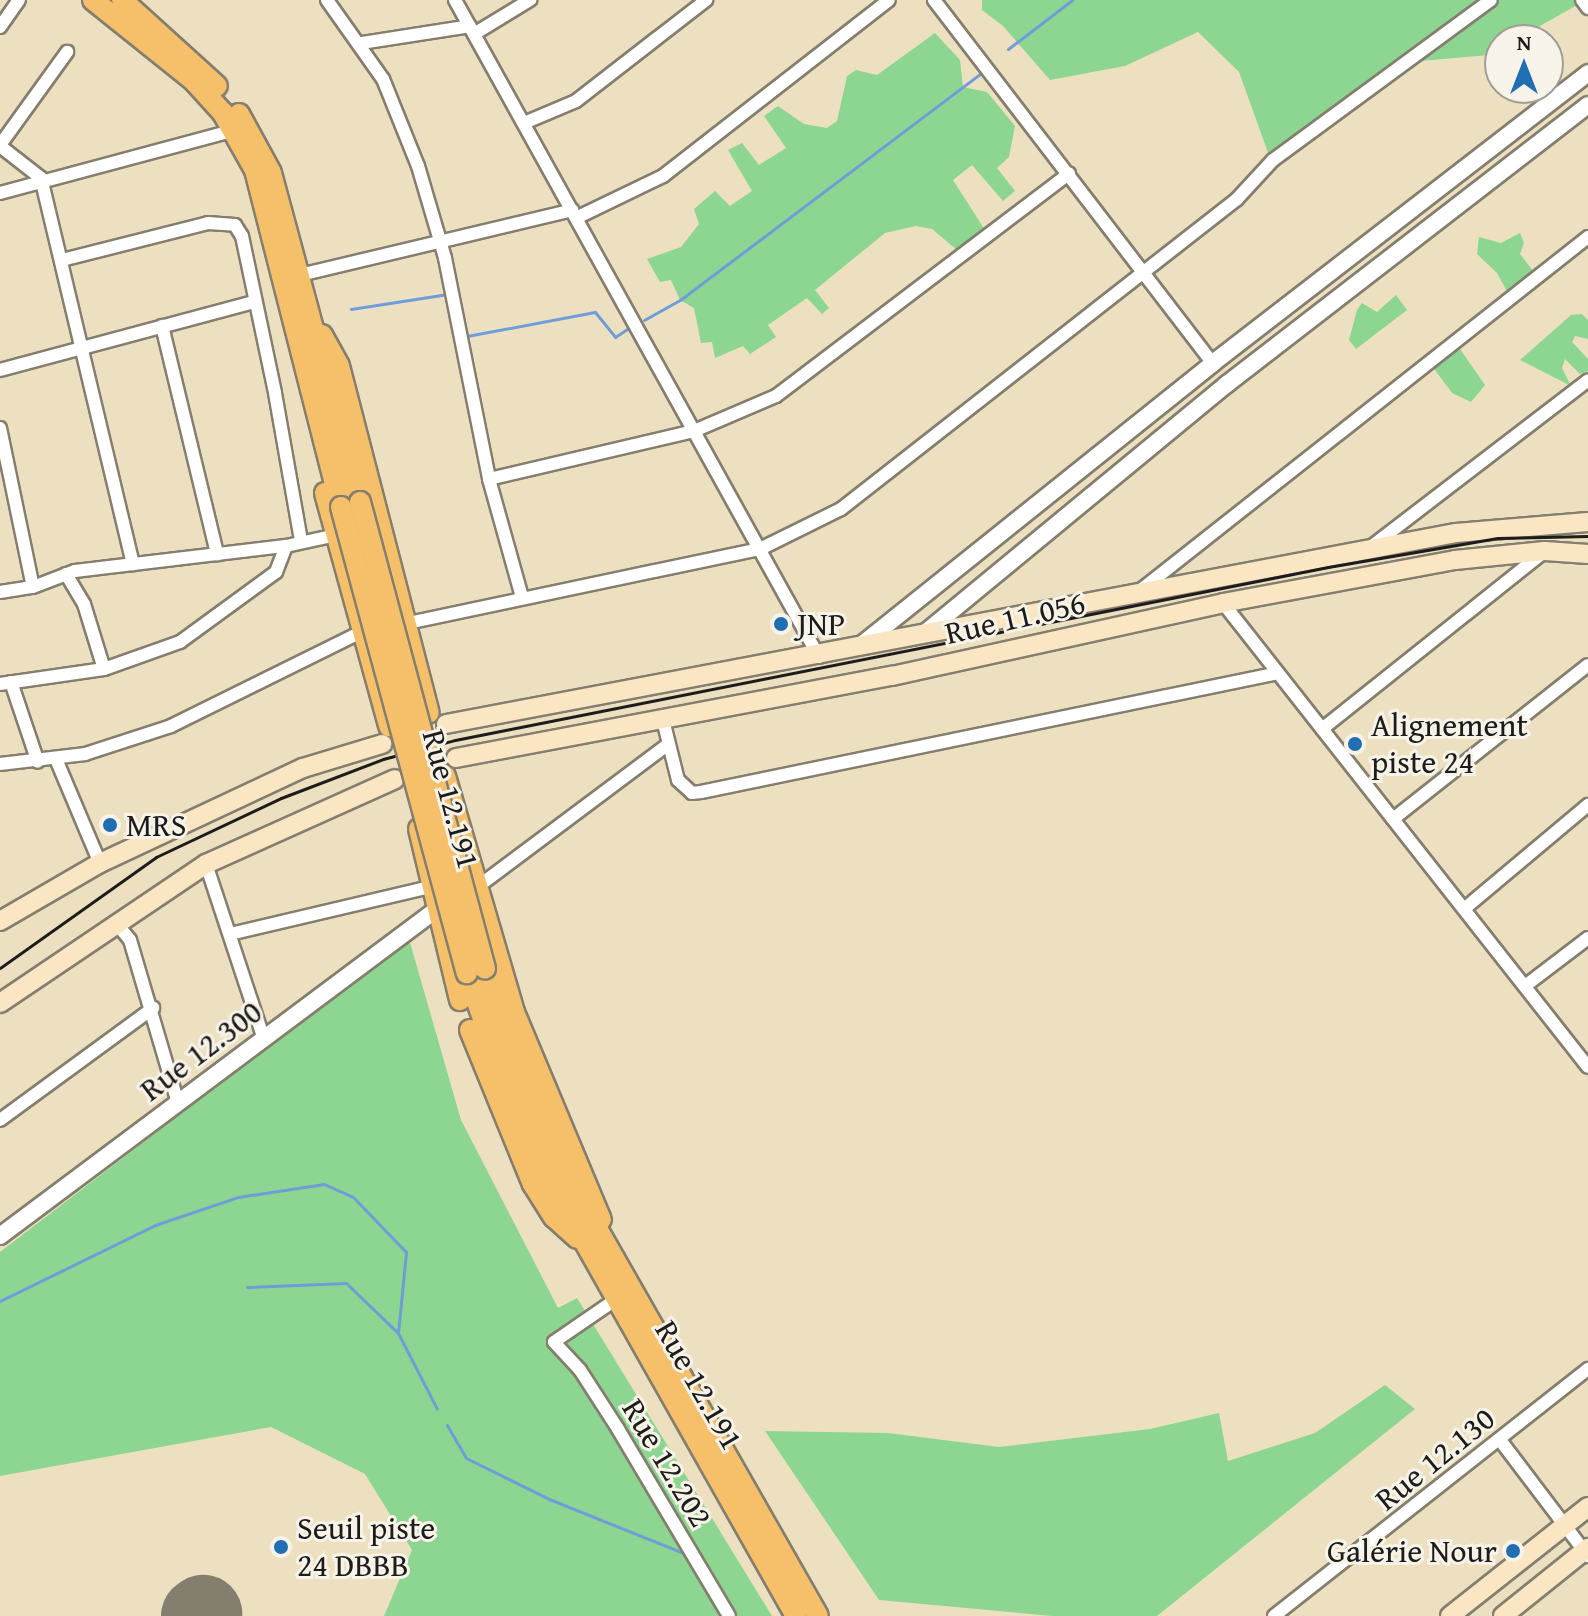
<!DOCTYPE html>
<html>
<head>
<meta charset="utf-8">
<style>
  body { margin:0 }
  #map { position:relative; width:1588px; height:1616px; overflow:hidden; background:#ede0c0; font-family:"Gentium Book Plus",serif }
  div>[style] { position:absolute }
  .green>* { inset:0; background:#8dd692 }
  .stream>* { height:3px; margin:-1.5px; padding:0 1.5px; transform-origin:1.5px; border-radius:1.5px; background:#6e9dd7 }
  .runway>* { height:78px; margin:-39px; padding:0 39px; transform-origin:39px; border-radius:39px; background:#847e6e }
  .roads { filter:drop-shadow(2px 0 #847e6e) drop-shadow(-2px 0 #847e6e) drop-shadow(0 2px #847e6e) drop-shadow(0 -2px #847e6e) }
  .minor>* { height:12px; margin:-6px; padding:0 6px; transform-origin:6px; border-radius:6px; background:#fff }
  .tertiary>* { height:16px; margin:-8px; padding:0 8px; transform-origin:8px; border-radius:8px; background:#fff }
  .secondary>* { height:18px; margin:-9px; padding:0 9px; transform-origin:9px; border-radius:9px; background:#fbe6c4 }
  .primary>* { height:20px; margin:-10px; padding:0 10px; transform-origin:10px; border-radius:10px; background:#f6c06b }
  .rail>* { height:3px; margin:-1.5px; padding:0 1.5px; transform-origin:1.5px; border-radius:1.5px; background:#1c1c1c }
  .bridges { filter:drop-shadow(2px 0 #847e6e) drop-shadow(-2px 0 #847e6e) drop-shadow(0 2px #847e6e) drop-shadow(0 -2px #847e6e) }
  .primary-bridge>* { height:20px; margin:-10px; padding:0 10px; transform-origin:10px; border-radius:10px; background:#f6c06b }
  .dots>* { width:22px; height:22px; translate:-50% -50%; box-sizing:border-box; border:4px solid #f7f3e8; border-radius:50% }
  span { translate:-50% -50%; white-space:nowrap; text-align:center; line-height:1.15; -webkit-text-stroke:6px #f7f3e8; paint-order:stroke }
  .street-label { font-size:32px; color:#1c1c1c }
  .poi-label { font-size:32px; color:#1c1c1c }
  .left { translate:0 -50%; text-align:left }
  .right { translate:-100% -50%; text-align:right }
  .north { position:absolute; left:1484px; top:24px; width:80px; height:80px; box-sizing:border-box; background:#f7f3e8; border:2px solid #9f9d96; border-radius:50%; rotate:0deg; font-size:22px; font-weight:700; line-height:32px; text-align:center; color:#1c1c1c }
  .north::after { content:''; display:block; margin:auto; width:28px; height:36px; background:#1f6fb2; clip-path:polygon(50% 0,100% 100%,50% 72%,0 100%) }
</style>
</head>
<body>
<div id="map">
  <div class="green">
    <div style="clip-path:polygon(982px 0,1586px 0,1515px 40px,1500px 40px,1500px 49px,1489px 55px,1397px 63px,1271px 161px,1239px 72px,1198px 32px,1125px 66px,1050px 80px,1003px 26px,982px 10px)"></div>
    <div style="clip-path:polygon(935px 33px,960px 60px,963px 87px,987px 92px,1015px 126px,1009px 157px,997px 168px,1015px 191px,1003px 201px,972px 165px,953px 180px,985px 230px,957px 250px,932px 229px,916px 226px,885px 233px,815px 290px,829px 308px,822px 314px,807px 298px,768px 325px,776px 337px,750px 354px,743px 346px,715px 358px,712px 342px,701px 343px,694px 308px,680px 300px,671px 280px,660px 282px,647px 259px,681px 247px,699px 224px,694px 209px,715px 191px,730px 206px,752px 191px,728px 150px,742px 143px,759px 165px,786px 148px,764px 116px,778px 106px,804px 124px,827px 128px,837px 121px,847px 76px,856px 70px,877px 75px)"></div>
    <div style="clip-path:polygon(1520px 233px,1524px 243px,1520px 254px,1537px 276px,1509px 295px,1497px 273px,1477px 254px,1479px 237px,1501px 243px)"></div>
    <div style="clip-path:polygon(1396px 295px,1407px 310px,1356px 349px,1349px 340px,1357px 310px,1362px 303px,1377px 312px)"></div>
    <div style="clip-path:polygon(1582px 314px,1588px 320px,1588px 339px,1575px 336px,1572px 342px,1588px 359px,1588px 371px,1580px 374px,1565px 359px,1562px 368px,1571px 386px,1520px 360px,1571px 315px)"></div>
    <div style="clip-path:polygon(1460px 349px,1485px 385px,1471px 402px,1452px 393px,1432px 366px)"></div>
    <div style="clip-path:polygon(409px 939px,461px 1120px,558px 1308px,577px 1298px,772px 1616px,384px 1616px,412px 1550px,365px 1474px,271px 1427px,0 1476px,0 1252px)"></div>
    <div style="clip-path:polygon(1385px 1385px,1415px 1409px,1157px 1616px,1052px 1616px,879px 1600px,765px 1431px,888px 1433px,999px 1447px,1150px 1429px,1219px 1413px,1228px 1461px,1315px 1433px)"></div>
  </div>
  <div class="stream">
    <div style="left:1008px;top:49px;width:81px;rotate:-37.4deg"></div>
    <div style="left:351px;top:309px;width:98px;rotate:-8.8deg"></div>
    <div style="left:644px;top:320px;width:41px;rotate:-29.1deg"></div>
    <div style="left:680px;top:300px;width:379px;rotate:-37deg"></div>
    <div style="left:465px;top:330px;width:6px;rotate:72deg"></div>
    <div style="left:467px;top:336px;width:130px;rotate:-10.6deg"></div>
    <div style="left:595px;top:312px;width:32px;rotate:51deg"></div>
    <div style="left:615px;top:337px;width:20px;rotate:-33deg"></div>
    <div style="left:247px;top:1287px;width:99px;rotate:-2.3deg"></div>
    <div style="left:346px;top:1283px;width:72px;rotate:43.9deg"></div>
    <div style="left:0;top:1301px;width:173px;rotate:-26.1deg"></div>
    <div style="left:155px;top:1225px;width:88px;rotate:-18.6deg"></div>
    <div style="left:238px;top:1197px;width:87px;rotate:-8.6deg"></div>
    <div style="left:324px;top:1184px;width:32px;rotate:24deg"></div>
    <div style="left:353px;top:1197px;width:76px;rotate:46.1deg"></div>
    <div style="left:406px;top:1252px;width:81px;rotate:95.6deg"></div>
    <div style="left:398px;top:1333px;width:85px;rotate:62.8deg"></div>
    <div style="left:447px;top:1425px;width:38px;rotate:60deg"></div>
    <div style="left:466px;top:1458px;width:93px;rotate:26.3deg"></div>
    <div style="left:549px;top:1499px;width:148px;rotate:21.9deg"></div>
  </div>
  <div class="runway">
    <div style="left:200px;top:1616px;width:4px;rotate:-34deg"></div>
  </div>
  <div class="roads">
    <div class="minor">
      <div style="left:327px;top:0;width:97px;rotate:54.7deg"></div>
      <div style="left:383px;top:79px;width:94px;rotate:68.1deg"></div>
      <div style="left:418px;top:166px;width:96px;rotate:73.6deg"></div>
      <div style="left:445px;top:258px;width:225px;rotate:78.7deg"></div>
      <div style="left:489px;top:479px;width:123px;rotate:74.4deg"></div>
      <div style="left:455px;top:0;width:751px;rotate:61.01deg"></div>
      <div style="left:934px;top:0;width:458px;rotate:52.5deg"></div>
      <div style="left:1582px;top:0;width:10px;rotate:53deg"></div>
      <div style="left:0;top:27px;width:33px;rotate:-55deg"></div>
      <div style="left:474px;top:34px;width:66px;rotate:-31.3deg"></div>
      <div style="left:362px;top:43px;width:109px;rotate:-8.9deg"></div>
      <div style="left:524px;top:123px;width:56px;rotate:-22.9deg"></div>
      <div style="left:576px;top:101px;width:165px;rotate:-37.8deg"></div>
      <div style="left:0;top:145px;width:115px;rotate:-54.2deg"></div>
      <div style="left:0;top:146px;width:52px;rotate:38deg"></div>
      <div style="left:41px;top:178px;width:397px;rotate:76.6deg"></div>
      <div style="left:0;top:193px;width:243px;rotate:-15deg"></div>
      <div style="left:576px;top:218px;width:97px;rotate:-25.8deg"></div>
      <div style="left:663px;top:176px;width:286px;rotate:-37.9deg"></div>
      <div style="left:62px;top:260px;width:151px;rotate:-14.2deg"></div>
      <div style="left:208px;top:223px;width:27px;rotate:4deg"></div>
      <div style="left:235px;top:225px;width:13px;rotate:58deg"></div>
      <div style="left:242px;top:236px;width:160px;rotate:78.1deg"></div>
      <div style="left:275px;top:393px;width:150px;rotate:80deg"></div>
      <div style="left:300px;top:275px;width:280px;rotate:-13.4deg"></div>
      <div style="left:162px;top:326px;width:235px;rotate:76.4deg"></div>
      <div style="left:0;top:370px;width:263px;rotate:-15deg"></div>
      <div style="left:0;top:428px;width:162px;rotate:78.3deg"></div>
      <div style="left:489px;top:479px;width:211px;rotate:-13.2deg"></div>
      <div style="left:694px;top:431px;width:89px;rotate:-23.1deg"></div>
      <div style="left:776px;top:396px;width:368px;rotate:-37.2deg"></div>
      <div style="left:1372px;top:546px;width:272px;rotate:-37.5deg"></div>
      <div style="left:66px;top:574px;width:35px;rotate:59deg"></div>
      <div style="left:84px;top:604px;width:68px;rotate:72.9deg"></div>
      <div style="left:1142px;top:589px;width:568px;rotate:-38.28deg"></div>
      <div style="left:0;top:592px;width:33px;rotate:-9deg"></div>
      <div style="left:33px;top:587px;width:45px;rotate:-20.9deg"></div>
      <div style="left:75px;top:571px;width:212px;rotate:-6.8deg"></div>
      <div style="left:286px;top:546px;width:51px;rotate:-12.4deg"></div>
      <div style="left:1223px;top:603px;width:590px;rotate:51.81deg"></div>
      <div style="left:408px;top:623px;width:360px;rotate:-11.9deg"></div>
      <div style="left:760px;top:549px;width:90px;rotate:-26.3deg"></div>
      <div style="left:841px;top:509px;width:503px;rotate:-38.05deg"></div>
      <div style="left:1237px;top:199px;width:53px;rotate:-47.3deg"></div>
      <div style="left:1273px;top:160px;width:270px;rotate:-36.3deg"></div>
      <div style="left:11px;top:682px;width:84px;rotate:71.4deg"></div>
      <div style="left:0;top:684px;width:105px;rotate:-8.2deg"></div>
      <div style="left:104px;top:669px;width:81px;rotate:-19.6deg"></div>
      <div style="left:180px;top:642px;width:119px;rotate:-36.1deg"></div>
      <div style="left:276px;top:572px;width:28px;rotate:-69deg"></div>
      <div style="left:663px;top:720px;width:62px;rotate:76deg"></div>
      <div style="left:678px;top:780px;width:19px;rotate:43deg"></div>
      <div style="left:692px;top:793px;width:9px;rotate:-6deg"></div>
      <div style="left:701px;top:792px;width:589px;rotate:-11.65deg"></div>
      <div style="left:1322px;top:729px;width:285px;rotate:-38.6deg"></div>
      <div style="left:56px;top:759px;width:113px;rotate:67.1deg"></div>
      <div style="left:0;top:764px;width:86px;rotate:-6.7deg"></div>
      <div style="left:85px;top:754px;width:90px;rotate:-18deg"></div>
      <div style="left:171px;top:726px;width:212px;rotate:-26.3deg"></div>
      <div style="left:1393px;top:819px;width:248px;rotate:-38.3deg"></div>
      <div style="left:206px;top:864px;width:184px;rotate:71.7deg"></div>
      <div style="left:480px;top:885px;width:234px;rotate:-36.8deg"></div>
      <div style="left:1464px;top:909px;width:162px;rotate:-40deg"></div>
      <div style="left:115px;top:922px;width:23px;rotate:50deg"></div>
      <div style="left:130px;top:940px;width:170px;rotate:73.6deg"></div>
      <div style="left:230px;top:934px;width:206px;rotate:-13.2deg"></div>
      <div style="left:1525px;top:986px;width:79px;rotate:-37.3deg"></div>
      <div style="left:0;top:1120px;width:190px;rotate:-36.2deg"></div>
      <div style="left:615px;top:1300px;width:74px;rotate:145.5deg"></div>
      <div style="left:554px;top:1342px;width:38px;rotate:47deg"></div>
      <div style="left:580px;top:1370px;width:70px;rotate:57.2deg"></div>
      <div style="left:618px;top:1429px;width:217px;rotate:59.3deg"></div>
      <div style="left:1500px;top:1440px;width:146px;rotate:52.8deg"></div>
      <div style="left:1274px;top:1616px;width:400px;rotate:-38.2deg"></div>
    </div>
    <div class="tertiary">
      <div style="left:926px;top:632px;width:390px;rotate:-39.5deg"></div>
      <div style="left:1227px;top:384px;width:456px;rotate:-37.7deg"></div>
      <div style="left:860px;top:646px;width:452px;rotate:-38.7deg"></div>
      <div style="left:1213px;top:363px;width:474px;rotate:-37.7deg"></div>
      <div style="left:0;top:1236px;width:544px;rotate:-36.79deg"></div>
    </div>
    <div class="secondary">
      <div style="left:446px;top:724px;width:1028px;rotate:-10.71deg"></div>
      <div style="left:1456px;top:533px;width:132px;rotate:-4.8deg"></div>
      <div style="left:456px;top:758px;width:444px;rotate:-10.7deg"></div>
      <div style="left:892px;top:676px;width:339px;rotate:-12.4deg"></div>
      <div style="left:1223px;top:603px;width:236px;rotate:-10.5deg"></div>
      <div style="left:1455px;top:560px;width:90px;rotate:-5.7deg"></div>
      <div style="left:1545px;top:551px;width:43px;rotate:4deg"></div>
      <div style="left:0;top:921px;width:116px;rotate:-30.1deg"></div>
      <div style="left:100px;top:863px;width:224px;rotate:-25.1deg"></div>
      <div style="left:303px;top:768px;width:83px;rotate:-16.9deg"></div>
      <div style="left:0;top:1003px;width:249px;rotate:-34deg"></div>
      <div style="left:206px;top:864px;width:207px;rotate:-24.2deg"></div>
      <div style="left:1450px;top:1616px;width:176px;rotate:-38.3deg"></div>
      <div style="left:1503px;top:1616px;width:109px;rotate:-38.7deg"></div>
    </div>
    <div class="primary">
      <div style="left:93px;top:0;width:128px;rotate:38.7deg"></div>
      <div style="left:193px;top:80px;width:45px;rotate:47.7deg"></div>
      <div style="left:223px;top:113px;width:65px;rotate:60.7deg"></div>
      <div style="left:255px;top:170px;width:348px;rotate:75.7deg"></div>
      <div style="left:122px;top:0;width:128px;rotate:42.2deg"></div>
      <div style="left:239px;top:114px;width:67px;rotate:61.5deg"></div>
      <div style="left:271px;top:173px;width:341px;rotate:74.9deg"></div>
      <div style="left:322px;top:335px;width:35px;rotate:61deg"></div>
      <div style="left:339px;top:366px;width:358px;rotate:75.5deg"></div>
      <div style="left:325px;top:493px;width:242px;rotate:74.6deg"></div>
      <div style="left:445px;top:776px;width:246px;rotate:73.7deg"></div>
      <div style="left:514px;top:1012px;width:225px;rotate:67.3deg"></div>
      <div style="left:419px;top:829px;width:176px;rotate:76.5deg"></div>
      <div style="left:485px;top:969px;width:138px;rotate:70.5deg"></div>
      <div style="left:531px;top:1099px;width:109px;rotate:63.9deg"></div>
      <div style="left:579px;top:1197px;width:482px;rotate:60.3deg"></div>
      <div style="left:467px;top:973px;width:127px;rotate:70.7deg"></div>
      <div style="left:509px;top:1093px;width:93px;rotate:65.1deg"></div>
      <div style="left:548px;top:1177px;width:504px;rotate:60.54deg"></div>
      <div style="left:470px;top:1030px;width:166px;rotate:67.8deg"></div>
      <div style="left:533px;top:1184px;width:39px;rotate:58deg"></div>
      <div style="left:554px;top:1217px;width:31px;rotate:42deg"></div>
    </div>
  </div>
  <div class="rail">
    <div style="left:0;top:968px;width:191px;rotate:-35.4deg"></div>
    <div style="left:156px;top:857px;width:138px;rotate:-25.3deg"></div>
    <div style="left:281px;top:798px;width:109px;rotate:-20.9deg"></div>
    <div style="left:383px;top:759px;width:74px;rotate:-14.8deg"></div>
    <div style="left:455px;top:740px;width:890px;rotate:-11.21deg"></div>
    <div style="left:1328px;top:567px;width:172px;rotate:-9.7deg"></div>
    <div style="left:1498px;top:538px;width:90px;rotate:-1.3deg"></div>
  </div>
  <div class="bridges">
    <div class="primary-bridge">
      <div style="left:360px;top:502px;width:483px;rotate:75deg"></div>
      <div style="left:341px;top:507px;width:483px;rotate:74.9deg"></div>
    </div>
  </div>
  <div class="dots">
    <div style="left:781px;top:624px;background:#1f6fb2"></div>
    <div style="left:1355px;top:744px;background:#1f6fb2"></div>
    <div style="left:110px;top:825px;background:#1f6fb2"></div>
    <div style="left:281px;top:1547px;background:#1f6fb2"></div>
    <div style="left:1513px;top:1551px;background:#1f6fb2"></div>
  </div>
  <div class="street-label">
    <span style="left:1015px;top:618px;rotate:-13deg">Rue 11.056</span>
    <span style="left:451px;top:799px;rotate:75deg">Rue 12.191</span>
    <span style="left:201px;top:1051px;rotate:-37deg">Rue 12.300</span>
    <span style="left:699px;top:1385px;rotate:60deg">Rue 12.191</span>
    <span style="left:1435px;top:1459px;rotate:-39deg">Rue 12.130</span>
    <span style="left:667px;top:1463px;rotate:59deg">Rue 12.202</span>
  </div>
  <div class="poi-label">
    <span class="left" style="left:797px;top:624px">JNP</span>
    <span class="left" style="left:1371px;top:744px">Alignement<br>piste 24</span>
    <span class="left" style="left:126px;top:825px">MRS</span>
    <span class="left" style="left:297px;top:1547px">Seuil piste<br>24 DBBB</span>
    <span class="right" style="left:1497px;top:1551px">Galérie Nour</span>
  </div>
  <div class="north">N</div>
</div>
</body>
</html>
